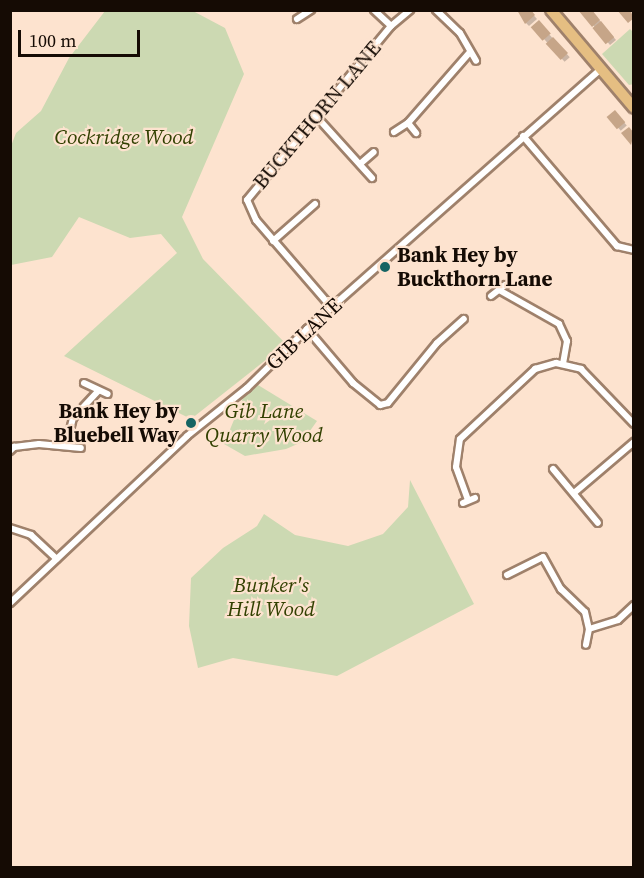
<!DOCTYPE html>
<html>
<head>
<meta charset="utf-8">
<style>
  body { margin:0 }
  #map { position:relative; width:644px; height:878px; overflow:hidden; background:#fde3cf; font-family:"Source Serif 4",serif }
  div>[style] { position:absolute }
  .green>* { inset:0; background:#ccd9b2 }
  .shadow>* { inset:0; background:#0003; transform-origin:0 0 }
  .building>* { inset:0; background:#c6a588; transform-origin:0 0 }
  .roads { filter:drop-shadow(2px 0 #9f816b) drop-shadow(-2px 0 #9f816b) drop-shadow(0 2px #9f816b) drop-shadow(0 -2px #9f816b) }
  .street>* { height:6px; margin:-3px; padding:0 3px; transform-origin:3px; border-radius:3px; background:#fff }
  .primary>* { height:10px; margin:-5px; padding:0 5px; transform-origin:5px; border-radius:5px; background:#e5be82 }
  .dots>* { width:16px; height:16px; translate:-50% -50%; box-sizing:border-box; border:3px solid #fde3cf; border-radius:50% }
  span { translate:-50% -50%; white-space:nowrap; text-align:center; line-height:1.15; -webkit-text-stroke:4.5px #fde3cf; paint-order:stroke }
  .street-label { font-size:21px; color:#150b04 }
  .park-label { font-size:21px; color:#314000; font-style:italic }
  .poi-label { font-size:21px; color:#150b04; font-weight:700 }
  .left { translate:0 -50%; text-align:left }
  .right { translate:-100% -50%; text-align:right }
  .frame { position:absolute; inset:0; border:12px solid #150b04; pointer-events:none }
  .scale { position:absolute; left:18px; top:30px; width:122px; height:27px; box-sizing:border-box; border:3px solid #150b04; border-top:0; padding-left:8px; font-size:18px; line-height:21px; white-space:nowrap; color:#150b04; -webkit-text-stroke:4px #fde3cf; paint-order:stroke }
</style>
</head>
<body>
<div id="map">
  <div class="green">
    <div style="clip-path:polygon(105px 11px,193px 11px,225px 28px,244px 74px,182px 217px,203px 259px,286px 344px,191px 419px,64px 356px,177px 253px,161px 234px,130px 238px,79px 217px,52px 257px,11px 265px,11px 146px,16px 133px,41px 111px,69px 58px)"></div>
    <div style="clip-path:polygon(630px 29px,633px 32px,634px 84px,629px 85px,602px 54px)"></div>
    <div style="clip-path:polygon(258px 385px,317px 421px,302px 442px,286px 449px,245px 456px,224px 444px,243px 398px)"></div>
    <div style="clip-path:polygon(410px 480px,474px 604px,337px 676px,233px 658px,198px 668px,189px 626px,191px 578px,223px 548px,257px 526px,264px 514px,295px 535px,348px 546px,383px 534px,408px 507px)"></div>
  </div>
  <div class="shadow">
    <div style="clip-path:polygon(529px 10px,537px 19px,529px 26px,523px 20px)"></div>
    <div style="clip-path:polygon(591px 10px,616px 40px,610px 45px,581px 11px)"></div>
    <div style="left:539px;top:23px;width:46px;height:7px;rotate:48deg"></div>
    <div style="left:615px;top:112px;width:18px;height:8px;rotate:49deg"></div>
  </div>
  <div class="building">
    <div style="clip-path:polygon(517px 10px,531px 10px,535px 15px,525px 24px)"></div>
    <div style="clip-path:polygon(578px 10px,592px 10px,600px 20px,592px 27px)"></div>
    <div style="clip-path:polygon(617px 10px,630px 10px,634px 18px,628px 23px)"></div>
    <div style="left:539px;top:20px;width:18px;height:11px;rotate:49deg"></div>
    <div style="left:601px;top:21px;width:21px;height:11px;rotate:51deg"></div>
    <div style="left:553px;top:37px;width:22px;height:10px;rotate:47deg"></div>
    <div style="left:615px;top:110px;width:16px;height:11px;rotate:50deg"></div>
    <div style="clip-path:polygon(629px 127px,634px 133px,631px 145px,621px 133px)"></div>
  </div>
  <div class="roads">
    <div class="street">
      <div style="left:374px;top:10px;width:23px;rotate:43deg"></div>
      <div style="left:436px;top:10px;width:33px;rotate:44deg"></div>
      <div style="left:460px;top:33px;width:32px;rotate:60deg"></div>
      <div style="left:297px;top:19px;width:17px;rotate:-33deg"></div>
      <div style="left:315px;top:115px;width:85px;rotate:47.9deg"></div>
      <div style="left:408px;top:123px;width:13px;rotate:51deg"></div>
      <div style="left:394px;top:132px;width:17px;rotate:-33deg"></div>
      <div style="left:408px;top:123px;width:93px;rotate:-48.9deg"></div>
      <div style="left:523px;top:136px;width:145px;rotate:49.5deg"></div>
      <div style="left:617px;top:246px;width:17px;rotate:13deg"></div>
      <div style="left:360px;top:164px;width:18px;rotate:-41deg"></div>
      <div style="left:273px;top:241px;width:56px;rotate:-41.4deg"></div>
      <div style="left:499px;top:290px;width:69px;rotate:29.5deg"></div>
      <div style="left:559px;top:324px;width:19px;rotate:65deg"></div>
      <div style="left:567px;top:341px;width:23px;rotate:100deg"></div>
      <div style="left:491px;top:296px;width:18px;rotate:-38deg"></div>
      <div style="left:332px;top:308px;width:116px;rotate:-130.8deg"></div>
      <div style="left:256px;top:220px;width:22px;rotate:-114deg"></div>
      <div style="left:247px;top:200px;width:226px;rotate:-50.4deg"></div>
      <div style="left:391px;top:26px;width:25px;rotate:-40deg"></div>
      <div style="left:307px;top:329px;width:71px;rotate:49.6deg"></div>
      <div style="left:353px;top:383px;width:35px;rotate:39deg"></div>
      <div style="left:380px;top:405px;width:8px;rotate:-14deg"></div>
      <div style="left:388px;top:403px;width:77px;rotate:-50.8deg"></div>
      <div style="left:437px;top:343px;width:36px;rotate:-42deg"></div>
      <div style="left:84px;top:383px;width:26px;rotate:25deg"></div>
      <div style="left:66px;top:446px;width:29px;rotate:-76deg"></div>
      <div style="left:73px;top:418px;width:37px;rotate:-47deg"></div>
      <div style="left:10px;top:451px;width:6px;rotate:-45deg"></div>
      <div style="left:14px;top:447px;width:25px;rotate:-7deg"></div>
      <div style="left:39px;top:444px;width:42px;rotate:5.4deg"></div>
      <div style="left:553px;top:469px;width:70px;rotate:50.2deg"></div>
      <div style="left:574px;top:493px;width:79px;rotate:-40.4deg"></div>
      <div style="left:468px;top:500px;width:35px;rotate:-110deg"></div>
      <div style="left:456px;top:467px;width:28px;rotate:-82deg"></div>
      <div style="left:460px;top:439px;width:103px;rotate:-43deg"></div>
      <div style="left:535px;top:369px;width:22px;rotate:-16deg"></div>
      <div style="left:556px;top:363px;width:26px;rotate:13deg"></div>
      <div style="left:581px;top:369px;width:76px;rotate:46.1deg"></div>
      <div style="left:463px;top:503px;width:13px;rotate:-23deg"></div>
      <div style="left:10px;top:528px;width:22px;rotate:18deg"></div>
      <div style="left:31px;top:535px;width:35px;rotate:43deg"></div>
      <div style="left:507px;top:575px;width:40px;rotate:-26.6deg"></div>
      <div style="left:543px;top:557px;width:37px;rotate:61deg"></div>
      <div style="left:561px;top:589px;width:33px;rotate:44deg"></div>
      <div style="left:585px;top:612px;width:17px;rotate:77deg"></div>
      <div style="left:589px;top:629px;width:16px;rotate:101deg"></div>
      <div style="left:10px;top:603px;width:243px;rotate:-43.3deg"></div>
      <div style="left:187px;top:436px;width:77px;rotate:-38.7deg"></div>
      <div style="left:247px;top:388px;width:84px;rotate:-44.5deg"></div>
      <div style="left:307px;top:329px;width:392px;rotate:-41.5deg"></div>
      <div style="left:589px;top:629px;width:30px;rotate:-17deg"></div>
      <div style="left:618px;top:620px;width:22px;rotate:-43deg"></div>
    </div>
    <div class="primary">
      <div style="left:551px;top:10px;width:128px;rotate:49.7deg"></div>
    </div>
  </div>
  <div class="dots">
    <div style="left:385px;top:267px;background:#156463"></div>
    <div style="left:191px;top:423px;background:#156463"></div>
  </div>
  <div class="street-label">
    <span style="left:317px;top:115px;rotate:-50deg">BUCKTHORN LANE</span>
    <span style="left:304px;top:334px;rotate:-43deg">GIB LANE</span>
  </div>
  <div class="park-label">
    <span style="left:124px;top:137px">Cockridge Wood</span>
    <span style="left:264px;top:423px">Gib Lane<br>Quarry Wood</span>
    <span style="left:271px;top:597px">Bunker's<br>Hill Wood</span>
  </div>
  <div class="poi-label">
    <span class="left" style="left:397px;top:267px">Bank Hey by<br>Buckthorn Lane</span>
    <span class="right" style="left:179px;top:423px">Bank Hey by<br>Bluebell Way</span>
  </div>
  <div class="frame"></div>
  <div class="scale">100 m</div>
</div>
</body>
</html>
